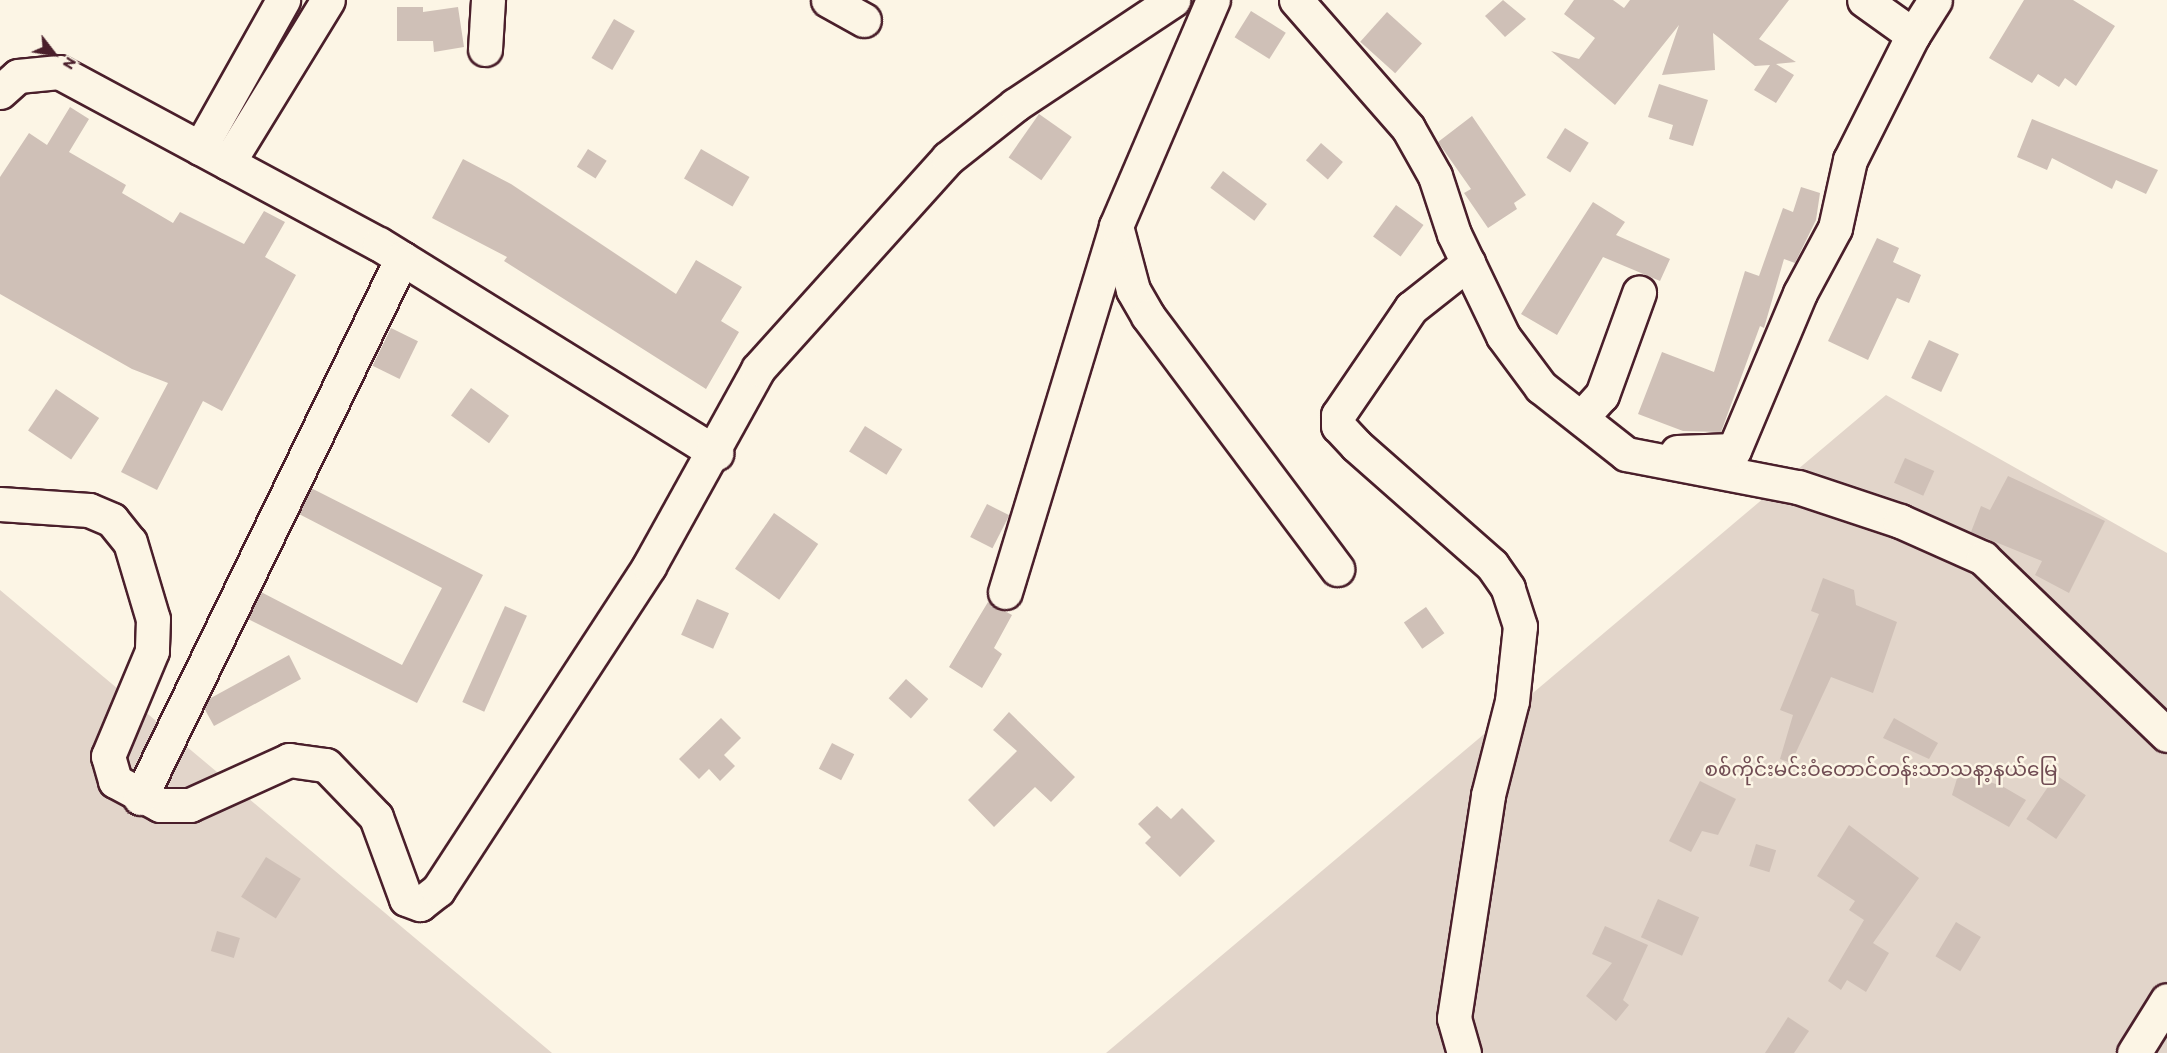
<!DOCTYPE html>
<html>
<head>
<meta charset="utf-8">
<style>
  body { margin:0 }
  #map { position:relative; width:2167px; height:1053px; overflow:hidden; background:#fcf5e5; font-family:Itim,"Noto Sans Myanmar",sans-serif }
  div>[style] { position:absolute }
  .green>* { inset:0; background:#e2d5ca }
  .building>* { inset:0; background:#cfc0b7; transform-origin:0 0 }
  .roads { filter:drop-shadow(2px 0 #4a1f2b) drop-shadow(-2px 0 #4a1f2b) drop-shadow(0 2px #4a1f2b) drop-shadow(0 -2px #4a1f2b) }
  .minor>* { height:33px; margin:-16.5px; padding:0 16.5px; transform-origin:16.5px; border-radius:16.5px; background:#fcf5e5 }
  span { translate:-50% -50%; white-space:nowrap; text-align:center; line-height:1.15; -webkit-text-stroke:5px #fcf5e5; paint-order:stroke }
  .park-label { font-size:20px; color:#704c53 }
  .north { position:absolute; left:24px; top:24px; width:60px; height:60px; -webkit-text-stroke:4px #fcf5e5; paint-order:stroke; rotate:121deg; font-size:16px; font-weight:700; line-height:24px; text-align:center; color:#4a1f2b }
  .north::after { content:''; display:block; margin:auto; width:21px; height:27px; background:#4a1f2b; clip-path:polygon(50% 0,100% 100%,50% 72%,0 100%) }
</style>
</head>
<body>
<div id="map">
  <div class="green">
    <div style="clip-path:polygon(1886px 395px,2167px 553px,2167px 1053px,1106px 1053px)"></div>
    <div style="clip-path:polygon(0 590px,552px 1053px,0 1053px)"></div>
  </div>
  <div class="building">
    <div style="clip-path:polygon(1503px 0,1526px 19px,1505px 37px,1485px 16px)"></div>
    <div style="clip-path:polygon(1574px 0,1613px 0,1624px 8px,1630px 0,1789px 0,1759px 39px,1796px 62px,1776px 64px,1794px 75px,1776px 103px,1754px 90px,1770px 65px,1755px 66px,1713px 33px,1715px 70px,1662px 75px,1679px 25px,1615px 105px,1551px 51px,1579px 59px,1595px 38px,1564px 14px)"></div>
    <div style="clip-path:polygon(2024px 0,2073px 0,2115px 26px,2076px 86px,2065px 78px,2059px 87px,2038px 74px,2032px 83px,1989px 58px)"></div>
    <div style="clip-path:polygon(397px 7px,423px 7px,423px 12px,458px 7px,464px 47px,434px 52px,433px 41px,397px 41px)"></div>
    <div style="left:1251px;top:11px;width:41px;height:31px;rotate:32deg"></div>
    <div style="left:1387px;top:12px;width:47px;height:40px;rotate:42deg"></div>
    <div style="left:614px;top:19px;width:24px;height:45px;rotate:30deg"></div>
    <div style="clip-path:polygon(1659px 84px,1708px 100px,1693px 146px,1669px 139px,1673px 125px,1648px 117px)"></div>
    <div style="clip-path:polygon(70px 107px,89px 119px,69px 152px,126px 185px,122px 193px,173px 223px,180px 212px,244px 244px,264px 211px,285px 222px,265px 257px,296px 275px,222px 411px,203px 401px,157px 490px,121px 472px,168px 383px,132px 369px,0 294px,0 177px,29px 133px,47px 145px)"></div>
    <div style="left:1039px;top:114px;width:40px;height:53px;rotate:35deg"></div>
    <div style="clip-path:polygon(1472px 116px,1526px 195px,1514px 203px,1517px 209px,1488px 228px,1464px 193px,1471px 189px,1438px 142px)"></div>
    <div style="clip-path:polygon(2032px 119px,2158px 170px,2146px 194px,2116px 180px,2112px 189px,2052px 158px,2047px 170px,2017px 157px)"></div>
    <div style="left:1565px;top:128px;width:28px;height:35px;rotate:32deg"></div>
    <div style="left:1321px;top:143px;width:29px;height:23px;rotate:41deg"></div>
    <div style="left:588px;top:149px;width:22px;height:21px;rotate:32deg"></div>
    <div style="left:701px;top:149px;width:56px;height:34px;rotate:30deg"></div>
    <div style="clip-path:polygon(463px 159px,511px 184px,676px 294px,696px 260px,742px 287px,721px 321px,739px 332px,706px 389px,504px 261px,507px 257px,432px 218px)"></div>
    <div style="left:1223px;top:171px;width:55px;height:21px;rotate:37deg"></div>
    <div style="clip-path:polygon(1801px 187px,1820px 193px,1816px 220px,1795px 263px,1784px 259px,1764px 328px,1760px 326px,1721px 432px,1683px 431px,1638px 414px,1662px 352px,1714px 372px,1745px 271px,1759px 276px,1783px 208px,1793px 212px)"></div>
    <div style="clip-path:polygon(1593px 202px,1625px 222px,1616px 235px,1670px 259px,1660px 281px,1603px 257px,1557px 335px,1521px 314px)"></div>
    <div style="left:1396px;top:205px;width:34px;height:39px;rotate:36deg"></div>
    <div style="clip-path:polygon(1877px 238px,1899px 248px,1893px 262px,1921px 275px,1909px 303px,1897px 298px,1868px 360px,1828px 341px)"></div>
    <div style="left:391px;top:328px;width:30px;height:42px;rotate:26deg"></div>
    <div style="left:1929px;top:340px;width:33px;height:42px;rotate:25deg"></div>
    <div style="left:471px;top:388px;width:47px;height:34px;rotate:36deg"></div>
    <div style="left:56px;top:389px;width:52px;height:50px;rotate:34deg"></div>
    <div style="left:865px;top:426px;width:44px;height:30px;rotate:32deg"></div>
    <div style="left:1905px;top:458px;width:32px;height:27px;rotate:24deg"></div>
    <div style="clip-path:polygon(2008px 476px,2105px 521px,2069px 593px,2035px 575px,2042px 561px,1971px 532px,1981px 506px,1990px 510px)"></div>
    <div style="clip-path:polygon(311px 488px,483px 575px,417px 703px,248px 619px,261px 592px,402px 665px,442px 588px,299px 514px)"></div>
    <div style="left:987px;top:504px;width:25px;height:37px;rotate:27deg"></div>
    <div style="left:774px;top:513px;width:54px;height:68px;rotate:35deg"></div>
    <div style="clip-path:polygon(1823px 578px,1854px 590px,1856px 605px,1897px 622px,1873px 693px,1831px 677px,1791px 763px,1780px 759px,1793px 715px,1780px 710px,1819px 614px,1811px 611px)"></div>
    <div style="left:697px;top:599px;width:35px;height:39px;rotate:24deg"></div>
    <div style="clip-path:polygon(988px 602px,1012px 615px,994px 648px,1002px 654px,982px 688px,949px 667px)"></div>
    <div style="left:505px;top:606px;width:24px;height:105px;rotate:24deg"></div>
    <div style="left:1426px;top:607px;width:32px;height:27px;rotate:55deg"></div>
    <div style="clip-path:polygon(289px 655px,301px 679px,214px 726px,204px 708px,209px 699px)"></div>
    <div style="left:906px;top:679px;width:30px;height:26px;rotate:42deg"></div>
    <div style="clip-path:polygon(1009px 712px,1075px 777px,1051px 802px,1035px 787px,994px 827px,968px 800px,1017px 751px,993px 730px)"></div>
    <div style="clip-path:polygon(721px 718px,741px 738px,724px 755px,735px 766px,720px 781px,709px 769px,699px 779px,679px 759px)"></div>
    <div style="clip-path:polygon(1894px 718px,1938px 743px,1929px 759px,1883px 738px)"></div>
    <div style="left:832px;top:743px;width:25px;height:29px;rotate:27deg"></div>
    <div style="clip-path:polygon(1959px 772px,2002px 786px,2026px 800px,2009px 827px,1952px 795px)"></div>
    <div style="left:2056px;top:775px;width:36px;height:53px;rotate:34deg"></div>
    <div style="clip-path:polygon(1700px 781px,1736px 799px,1718px 835px,1702px 831px,1691px 852px,1669px 841px)"></div>
    <div style="clip-path:polygon(1157px 806px,1171px 819px,1182px 808px,1215px 841px,1180px 877px,1145px 843px,1151px 837px,1138px 824px)"></div>
    <div style="clip-path:polygon(1849px 825px,1919px 878px,1873px 943px,1889px 953px,1866px 992px,1847px 980px,1841px 990px,1828px 981px,1864px 920px,1849px 910px,1855px 901px,1817px 876px)"></div>
    <div style="left:1756px;top:844px;width:21px;height:23px;rotate:17deg"></div>
    <div style="left:266px;top:857px;width:41px;height:47px;rotate:32deg"></div>
    <div style="left:1658px;top:899px;width:45px;height:42px;rotate:24deg"></div>
    <div style="left:1956px;top:922px;width:29px;height:40px;rotate:31deg"></div>
    <div style="clip-path:polygon(1605px 926px,1648px 945px,1623px 1000px,1629px 1005px,1616px 1021px,1586px 996px,1612px 963px,1592px 954px)"></div>
    <div style="left:217px;top:931px;width:24px;height:21px;rotate:17deg"></div>
    <div style="clip-path:polygon(1788px 1017px,1809px 1031px,1794px 1053px,1765px 1053px)"></div>
  </div>
  <div class="roads">
    <div class="minor">
      <div style="left:828px;top:0;width:41px;rotate:29.1deg"></div>
      <div style="left:1296px;top:0;width:170px;rotate:48.8deg"></div>
      <div style="left:1408px;top:128px;width:55px;rotate:60.6deg"></div>
      <div style="left:1435px;top:176px;width:61px;rotate:71.9deg"></div>
      <div style="left:1454px;top:234px;width:113px;rotate:64.3deg"></div>
      <div style="left:1503px;top:336px;width:64px;rotate:53.3deg"></div>
      <div style="left:1541px;top:387px;width:108px;rotate:38.2deg"></div>
      <div style="left:1626px;top:454px;width:175px;rotate:10.9deg"></div>
      <div style="left:1798px;top:487px;width:108px;rotate:18.4deg"></div>
      <div style="left:1900px;top:521px;width:91px;rotate:24deg"></div>
      <div style="left:1983px;top:558px;width:255px;rotate:43.9deg"></div>
      <div style="left:1913px;top:35px;width:41px;rotate:-57.8deg"></div>
      <div style="left:485px;top:49px;width:49px;rotate:-86.5deg"></div>
      <div style="left:0;top:92px;width:24px;rotate:-42deg"></div>
      <div style="left:18px;top:76px;width:41px;rotate:-5.6deg"></div>
      <div style="left:59px;top:72px;width:363px;rotate:28.3deg"></div>
      <div style="left:379px;top:244px;width:397px;rotate:31.8deg"></div>
      <div style="left:200px;top:148px;width:170px;rotate:-60.7deg"></div>
      <div style="left:228px;top:163px;width:191px;rotate:-58.5deg"></div>
      <div style="left:1116px;top:226px;width:66px;rotate:75.1deg"></div>
      <div style="left:1133px;top:290px;width:30px;rotate:60deg"></div>
      <div style="left:1148px;top:316px;width:316px;rotate:53.2deg"></div>
      <div style="left:1581px;top:418px;width:31px;rotate:-48deg"></div>
      <div style="left:1602px;top:395px;width:109px;rotate:-70.1deg"></div>
      <div style="left:1677px;top:452px;width:57px;rotate:-2deg"></div>
      <div style="left:1734px;top:450px;width:170px;rotate:-67.2deg"></div>
      <div style="left:1800px;top:293px;width:74px;rotate:-61.7deg"></div>
      <div style="left:1835px;top:228px;width:70px;rotate:-77.6deg"></div>
      <div style="left:1850px;top:160px;width:140px;rotate:-63.3deg"></div>
      <div style="left:1913px;top:35px;width:60px;rotate:-144.5deg"></div>
      <div style="left:0;top:504px;width:89px;rotate:3.9deg"></div>
      <div style="left:89px;top:510px;width:25px;rotate:23deg"></div>
      <div style="left:112px;top:520px;width:28px;rotate:51deg"></div>
      <div style="left:130px;top:542px;width:80px;rotate:73.4deg"></div>
      <div style="left:153px;top:619px;width:32px;rotate:92deg"></div>
      <div style="left:152px;top:651px;width:114px;rotate:112.7deg"></div>
      <div style="left:108px;top:756px;width:26px;rotate:74deg"></div>
      <div style="left:115px;top:781px;width:51px;rotate:28.1deg"></div>
      <div style="left:160px;top:805px;width:30px"></div>
      <div style="left:190px;top:805px;width:109px;rotate:-24.4deg"></div>
      <div style="left:289px;top:760px;width:37px;rotate:8deg"></div>
      <div style="left:326px;top:765px;width:72px;rotate:46.1deg"></div>
      <div style="left:376px;top:817px;width:87px;rotate:69.9deg"></div>
      <div style="left:406px;top:899px;width:15px;rotate:20deg"></div>
      <div style="left:420px;top:904px;width:23px;rotate:-38deg"></div>
      <div style="left:438px;top:890px;width:387px;rotate:-56.9deg"></div>
      <div style="left:649px;top:566px;width:225px;rotate:-61deg"></div>
      <div style="left:758px;top:369px;width:284px;rotate:-48deg"></div>
      <div style="left:948px;top:158px;width:85px;rotate:-38.3deg"></div>
      <div style="left:1015px;top:105px;width:190px;rotate:-33.6deg"></div>
      <div style="left:1005px;top:592px;width:382px;rotate:-73.1deg"></div>
      <div style="left:1116px;top:226px;width:246px;rotate:-66.8deg"></div>
      <div style="left:140px;top:798px;width:600px;rotate:-64.12deg"></div>
      <div style="left:1464px;top:1053px;width:36px;rotate:-106deg"></div>
      <div style="left:1454px;top:1018px;width:226px;rotate:-81.3deg"></div>
      <div style="left:1488px;top:795px;width:97px;rotate:-75.7deg"></div>
      <div style="left:1512px;top:701px;width:75px;rotate:-83.9deg"></div>
      <div style="left:1520px;top:626px;width:40px;rotate:-108deg"></div>
      <div style="left:1508px;top:588px;width:28px;rotate:-125deg"></div>
      <div style="left:1492px;top:565px;width:181px;rotate:-138.6deg"></div>
      <div style="left:1356px;top:445px;width:26px;rotate:-133deg"></div>
      <div style="left:1338px;top:426px;width:11px;rotate:-90deg"></div>
      <div style="left:1338px;top:415px;width:130px;rotate:-55.7deg"></div>
      <div style="left:1411px;top:308px;width:73px;rotate:-38.3deg"></div>
      <div style="left:2134px;top:1053px;width:62px;rotate:-58.1deg"></div>
    </div>
  </div>
  <div class="park-label">
    <span style="left:1881px;top:769px">စစ်ကိုင်းမင်းဝံတောင်တန်းသာသနာ့နယ်မြေ</span>
  </div>
  <div class="north">N</div>
</div>
</body>
</html>
